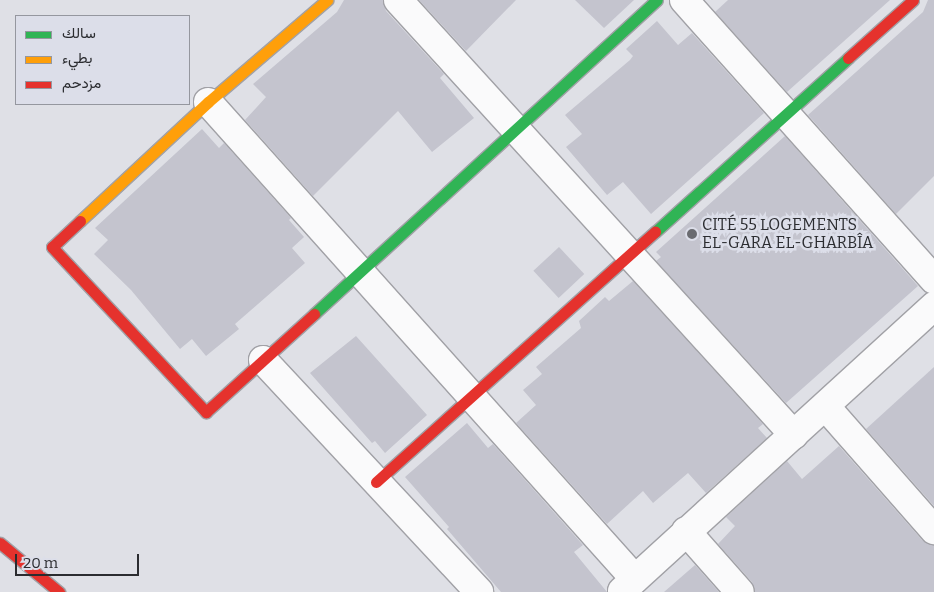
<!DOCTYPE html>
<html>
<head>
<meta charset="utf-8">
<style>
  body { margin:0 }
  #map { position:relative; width:934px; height:592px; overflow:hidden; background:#dfe0e6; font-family:Bitter,Vazirmatn,serif }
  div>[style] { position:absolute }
  .building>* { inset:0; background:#c4c4ce; transform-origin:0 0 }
  .roads { filter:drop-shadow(1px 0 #a1a1a6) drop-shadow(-1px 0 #a1a1a6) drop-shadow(0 1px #a1a1a6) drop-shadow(0 -1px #a1a1a6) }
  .street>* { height:28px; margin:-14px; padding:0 14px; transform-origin:14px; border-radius:14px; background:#fafafb }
  .fast>* { height:11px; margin:-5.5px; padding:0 5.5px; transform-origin:5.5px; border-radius:5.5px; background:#30b455 }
  .slow>* { height:11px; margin:-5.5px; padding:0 5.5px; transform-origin:5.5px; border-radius:5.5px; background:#ff9f0a }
  .jam>* { height:11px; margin:-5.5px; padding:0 5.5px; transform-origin:5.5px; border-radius:5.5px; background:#e5322d }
  .dots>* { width:14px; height:14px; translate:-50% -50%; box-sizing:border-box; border:2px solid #dcdee9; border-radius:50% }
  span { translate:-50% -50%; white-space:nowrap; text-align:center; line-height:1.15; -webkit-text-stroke:5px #dcdee9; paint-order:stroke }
  .poi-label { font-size:16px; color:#2b2c30 }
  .left { translate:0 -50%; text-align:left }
  .legend { position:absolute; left:15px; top:15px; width:175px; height:90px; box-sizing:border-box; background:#dcdee9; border:1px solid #95979f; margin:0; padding:6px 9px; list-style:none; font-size:15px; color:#2b2c30 }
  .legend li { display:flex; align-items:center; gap:10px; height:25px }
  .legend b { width:25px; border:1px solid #95979f }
  .scale { position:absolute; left:15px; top:554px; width:124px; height:22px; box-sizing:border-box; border:2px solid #2b2c30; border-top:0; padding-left:6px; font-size:15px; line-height:18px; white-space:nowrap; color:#2b2c30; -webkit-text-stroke:4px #dcdee9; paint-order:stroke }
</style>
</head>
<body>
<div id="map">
  <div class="building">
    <div style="clip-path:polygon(344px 0,383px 0,386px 11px,444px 74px,440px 78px,474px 118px,432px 152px,398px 111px,313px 196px,245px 120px,266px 97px,253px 84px,337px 12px)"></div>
    <div style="clip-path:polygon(419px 0,516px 0,466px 51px)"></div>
    <div style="clip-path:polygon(575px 0,634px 0,604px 28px)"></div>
    <div style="clip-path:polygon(728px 0,890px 0,787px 92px,715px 12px)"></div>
    <div style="clip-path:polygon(928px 0,934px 0,934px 176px,896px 214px,808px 115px,923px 12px)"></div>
    <div style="clip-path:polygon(657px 21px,678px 45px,692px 33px,764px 113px,651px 214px,623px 182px,607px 195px,566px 147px,582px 134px,565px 115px,630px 60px,633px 56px,626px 49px)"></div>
    <div style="clip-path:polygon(202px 129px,219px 148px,224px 143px,291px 218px,289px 220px,304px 237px,292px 248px,305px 263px,235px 324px,239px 329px,206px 356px,192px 339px,180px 349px,131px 290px,94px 254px,108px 240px,95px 228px)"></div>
    <div style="clip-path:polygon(785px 136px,918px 286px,786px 403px,656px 261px,661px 257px,656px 252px)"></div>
    <div style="left:559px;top:247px;width:37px;height:35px;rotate:47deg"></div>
    <div style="clip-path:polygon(633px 281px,763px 424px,758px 428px,767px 438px,706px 493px,688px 473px,653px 503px,643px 491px,607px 524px,516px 423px,536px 405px,523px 390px,542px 374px,536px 367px,581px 328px,579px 321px,605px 297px,609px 301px)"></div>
    <div style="clip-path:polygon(356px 336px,427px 415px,385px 453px,375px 441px,372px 443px,310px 373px)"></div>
    <div style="clip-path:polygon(934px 367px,934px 506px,866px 429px)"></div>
    <div style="clip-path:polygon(467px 423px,488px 448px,493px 444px,583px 545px,574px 552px,607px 592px,501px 592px,447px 529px,449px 527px,405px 477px)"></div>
    <div style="clip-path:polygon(839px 446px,922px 540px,934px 545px,934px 592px,755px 592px,752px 582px,718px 544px,735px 526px,726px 517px,787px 461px,802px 479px)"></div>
    <div style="clip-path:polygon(695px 565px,719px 592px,664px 592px)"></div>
  </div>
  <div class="roads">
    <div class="street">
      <div style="left:398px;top:0;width:588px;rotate:47.69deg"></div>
      <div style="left:684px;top:0;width:375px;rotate:48.2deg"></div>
      <div style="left:208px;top:102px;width:640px;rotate:48.17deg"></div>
      <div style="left:263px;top:360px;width:317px;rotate:47deg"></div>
      <div style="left:826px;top:407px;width:164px;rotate:48.7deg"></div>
      <div style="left:686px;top:531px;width:81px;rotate:48.5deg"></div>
      <div style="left:622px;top:591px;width:423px;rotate:-42.4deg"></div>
    </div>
    <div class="fast">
      <div style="left:655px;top:232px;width:260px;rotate:-42deg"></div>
      <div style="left:314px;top:314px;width:465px;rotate:-42.5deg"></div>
    </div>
    <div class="slow">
      <div style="left:80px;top:221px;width:175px;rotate:-42.9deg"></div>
      <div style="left:208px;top:102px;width:157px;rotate:-40.6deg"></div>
    </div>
    <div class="jam">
      <div style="left:848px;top:58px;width:87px;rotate:-41.7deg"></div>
      <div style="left:80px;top:221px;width:38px;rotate:137deg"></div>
      <div style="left:52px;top:247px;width:226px;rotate:47deg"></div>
      <div style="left:206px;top:412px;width:146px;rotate:-42.2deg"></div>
      <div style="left:376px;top:482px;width:375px;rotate:-41.9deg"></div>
      <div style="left:0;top:543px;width:77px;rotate:39.7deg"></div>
    </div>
  </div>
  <div class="dots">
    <div style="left:692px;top:234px;background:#6a6b70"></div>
  </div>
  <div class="poi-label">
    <span class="left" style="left:702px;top:234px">CITÉ 55 LOGEMENTS<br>EL-GARA EL-GHARBÎA</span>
  </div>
  <ul class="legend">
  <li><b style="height:6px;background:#30b455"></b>سالك</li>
  <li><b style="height:6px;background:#ff9f0a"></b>بطيء</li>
  <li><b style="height:6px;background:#e5322d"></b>مزدحم</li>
  </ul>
  <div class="scale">20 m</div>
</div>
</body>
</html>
